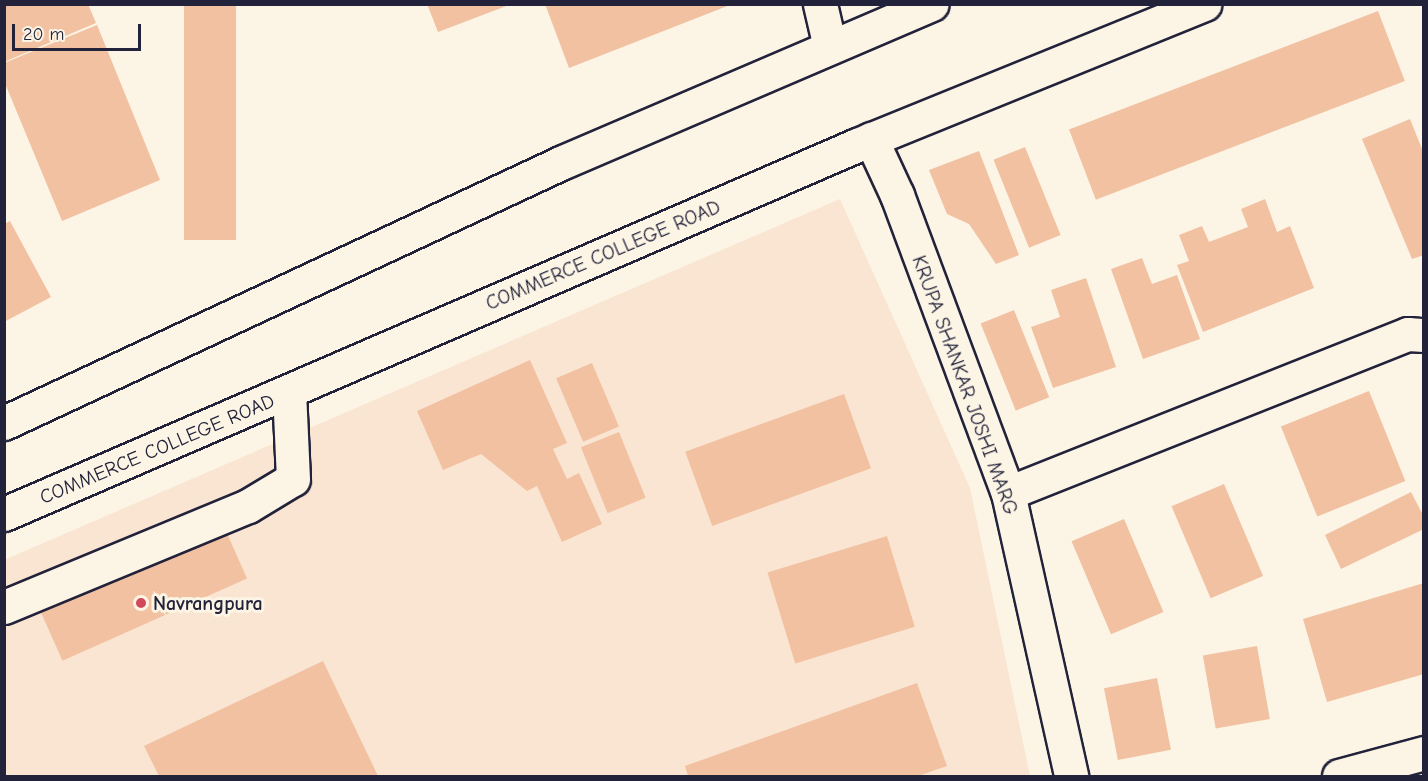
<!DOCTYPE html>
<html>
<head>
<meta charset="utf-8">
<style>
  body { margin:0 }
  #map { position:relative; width:1428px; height:781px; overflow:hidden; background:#fcf5e5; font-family:"Comic Neue",sans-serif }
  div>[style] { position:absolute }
  .built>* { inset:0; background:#f9e5d1 }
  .building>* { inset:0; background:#f2c1a2; transform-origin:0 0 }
  .roads { filter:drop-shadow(2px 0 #22223b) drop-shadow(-2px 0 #22223b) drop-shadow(0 2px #22223b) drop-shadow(0 -2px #22223b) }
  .minor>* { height:33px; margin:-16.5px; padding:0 16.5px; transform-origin:16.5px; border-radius:16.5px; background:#fcf5e5 }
  .tertiary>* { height:33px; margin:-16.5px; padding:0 16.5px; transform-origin:16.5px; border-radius:16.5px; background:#fcf5e5 }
  .secondary>* { height:33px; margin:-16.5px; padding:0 16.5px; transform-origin:16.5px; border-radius:16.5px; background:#fcf5e5 }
  .dots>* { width:16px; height:16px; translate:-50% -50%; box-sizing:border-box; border:3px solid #fcf5e5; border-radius:50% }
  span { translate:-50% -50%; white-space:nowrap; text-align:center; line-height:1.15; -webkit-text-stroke:6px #fcf5e5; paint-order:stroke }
  .street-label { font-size:20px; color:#22223b }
  .poi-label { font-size:20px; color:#22223b; font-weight:700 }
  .left { translate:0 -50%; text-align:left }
  .frame { position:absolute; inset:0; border:6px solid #22223b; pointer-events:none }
  .scale { position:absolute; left:12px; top:24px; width:129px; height:27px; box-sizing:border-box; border:3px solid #22223b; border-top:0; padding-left:8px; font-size:18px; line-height:21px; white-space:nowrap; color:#22223b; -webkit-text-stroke:4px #fcf5e5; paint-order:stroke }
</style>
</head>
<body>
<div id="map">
  <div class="built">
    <div style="clip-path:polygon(840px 199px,970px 488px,1030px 776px,5px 776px,4px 560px)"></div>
  </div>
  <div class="building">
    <div style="clip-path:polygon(4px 4px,88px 4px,96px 23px,4px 62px)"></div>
    <div style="left:184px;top:4px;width:52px;height:236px"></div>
    <div style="clip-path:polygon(427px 4px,509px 4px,509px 5px,438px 32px)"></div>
    <div style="clip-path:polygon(545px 4px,730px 4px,730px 5px,569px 68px)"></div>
    <div style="left:1378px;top:11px;width:75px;height:331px;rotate:69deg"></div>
    <div style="clip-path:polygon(97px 25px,160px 180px,62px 221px,4px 81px,4px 63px)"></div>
    <div style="clip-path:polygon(1410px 119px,1424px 154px,1424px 255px,1412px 259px,1362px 139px)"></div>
    <div style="left:1025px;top:147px;width:95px;height:34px;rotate:68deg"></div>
    <div style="clip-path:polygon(979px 151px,1019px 255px,996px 264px,969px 224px,947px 214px,929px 170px)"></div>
    <div style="clip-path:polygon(1265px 199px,1277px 232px,1290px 226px,1314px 288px,1203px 332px,1177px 265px,1189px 261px,1179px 235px,1202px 226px,1209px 242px,1248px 227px,1241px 209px)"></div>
    <div style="clip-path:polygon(10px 221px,51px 297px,4px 322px,4px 224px)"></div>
    <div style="clip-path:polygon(1142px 258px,1152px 284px,1177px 275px,1200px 339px,1143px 359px,1111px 269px)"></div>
    <div style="clip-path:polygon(1086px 278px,1116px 367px,1053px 388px,1031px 327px,1060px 317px,1051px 290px)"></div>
    <div style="left:1014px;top:310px;width:94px;height:36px;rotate:68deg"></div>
    <div style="clip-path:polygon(530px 360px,567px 443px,553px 449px,567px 479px,579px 473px,602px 524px,562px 542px,537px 486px,527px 491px,481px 454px,443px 470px,417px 411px)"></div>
    <div style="left:592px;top:363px;width:69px;height:39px;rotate:67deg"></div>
    <div style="left:1369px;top:391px;width:97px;height:95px;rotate:68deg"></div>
    <div style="left:844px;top:394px;width:79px;height:169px;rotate:70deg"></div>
    <div style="left:619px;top:432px;width:71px;height:41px;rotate:68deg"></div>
    <div style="left:1224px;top:484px;width:100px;height:57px;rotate:67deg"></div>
    <div style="clip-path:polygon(1411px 492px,1424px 517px,1424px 529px,1341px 569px,1325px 535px)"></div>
    <div style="left:1124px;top:519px;width:101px;height:57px;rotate:67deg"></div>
    <div style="left:221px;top:520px;width:64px;height:202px;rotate:66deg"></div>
    <div style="left:887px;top:536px;width:95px;height:125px;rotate:73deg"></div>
    <div style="clip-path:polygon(1424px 583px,1424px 674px,1327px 702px,1303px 619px)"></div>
    <div style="left:1257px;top:646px;width:74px;height:55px;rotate:80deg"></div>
    <div style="clip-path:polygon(323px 661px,378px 776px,159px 776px,144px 746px)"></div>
    <div style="left:1157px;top:678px;width:73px;height:54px;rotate:79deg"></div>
    <div style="clip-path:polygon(917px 683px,947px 766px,918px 776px,688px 776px,685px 766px)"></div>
  </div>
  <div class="roads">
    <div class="minor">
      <div style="left:1008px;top:493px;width:430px;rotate:-21.7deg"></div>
      <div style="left:1408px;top:334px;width:16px;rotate:4deg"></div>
      <div style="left:4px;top:607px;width:264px;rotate:-22.5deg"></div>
      <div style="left:248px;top:506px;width:52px;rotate:-31deg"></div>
      <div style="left:293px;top:479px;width:87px;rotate:-92.6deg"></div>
      <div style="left:1339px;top:776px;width:88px;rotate:-15.1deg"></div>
    </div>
    <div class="tertiary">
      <div style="left:820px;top:4px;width:44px;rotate:76.9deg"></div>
      <div style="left:871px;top:139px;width:62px;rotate:65.1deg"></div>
      <div style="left:897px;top:195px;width:318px;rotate:69.6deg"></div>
      <div style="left:1008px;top:493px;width:290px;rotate:77.4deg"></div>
    </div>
    <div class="secondary">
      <div style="left:4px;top:423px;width:617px;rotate:-25.03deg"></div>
      <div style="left:563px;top:162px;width:401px;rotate:-23.2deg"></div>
      <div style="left:4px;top:514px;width:929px;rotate:-23.39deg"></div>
      <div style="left:857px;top:145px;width:375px;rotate:-22.1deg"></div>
    </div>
  </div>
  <div class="dots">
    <div style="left:141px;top:603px;background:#d1495b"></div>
  </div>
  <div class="street-label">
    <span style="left:603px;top:255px;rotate:-23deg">COMMERCE COLLEGE ROAD</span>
    <span style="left:965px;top:385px;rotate:70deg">KRUPA SHANKAR JOSHI MARG</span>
    <span style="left:157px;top:449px;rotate:-23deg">COMMERCE COLLEGE ROAD</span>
  </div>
  <div class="poi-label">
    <span class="left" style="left:153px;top:603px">Navrangpura</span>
  </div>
  <div class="frame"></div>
  <div class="scale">20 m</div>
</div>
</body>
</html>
